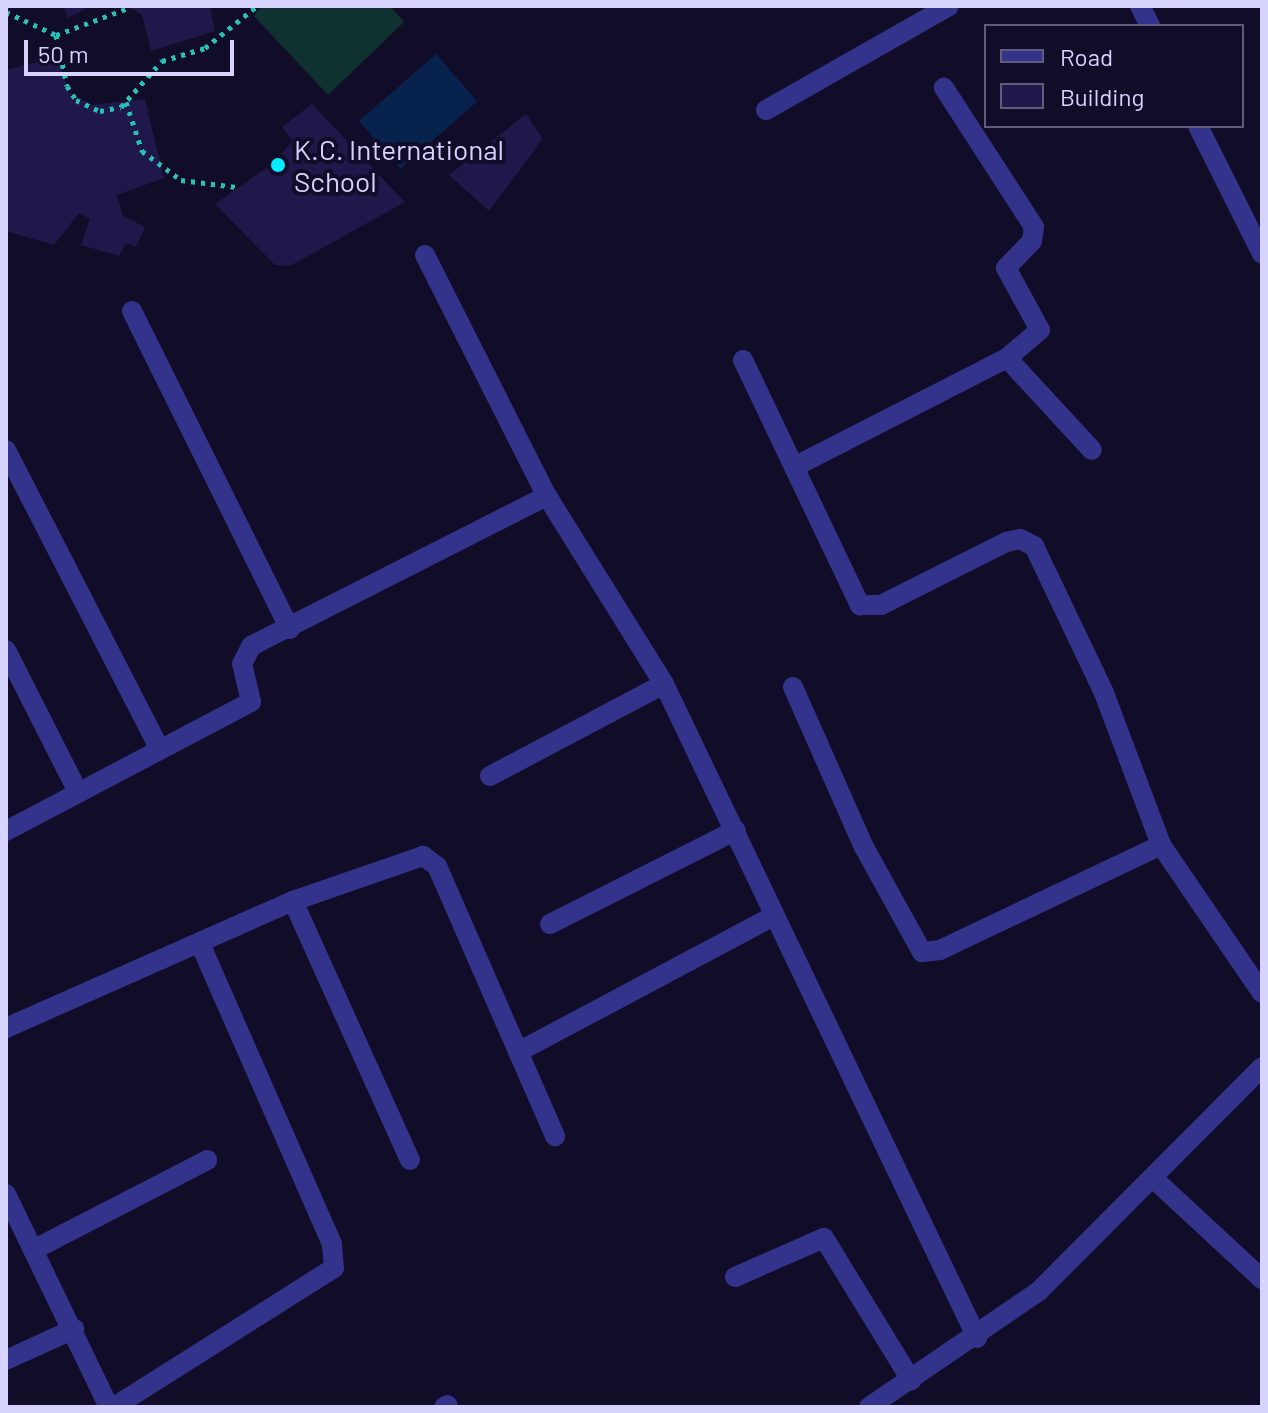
<!DOCTYPE html>
<html>
<head>
<meta charset="utf-8">
<style>
  body { margin:0 }
  #map { position:relative; width:1268px; height:1413px; overflow:hidden; background:#110d28; font-family:Barlow,sans-serif }
  div>[style] { position:absolute }
  .green>* { inset:0; background:#0f3230 }
  .water>* { inset:0; background:#07224d; transform-origin:0 0 }
  .building>* { inset:0; background:#20174a }
  .path>* { height:5px; margin-top:-2.5px; transform-origin:0; background:repeating-linear-gradient(90deg,#23c3b5 0 4px,transparent 0 10px) }
  .minor>* { height:20px; margin:-10px; padding:0 10px; transform-origin:10px; border-radius:10px; background:#34338b }
  .dots>* { width:22px; height:22px; translate:-50% -50%; box-sizing:border-box; border:4px solid #110d28; border-radius:50% }
  span { translate:-50% -50%; white-space:nowrap; text-align:center; line-height:1.15; -webkit-text-stroke:8px #110d28; paint-order:stroke }
  .poi-label { font-size:28px; color:#d7d3ff }
  .left { translate:0 -50%; text-align:left }
  .frame { position:absolute; inset:0; border:8px solid #d7d3ff; pointer-events:none }
  .legend { position:absolute; left:984px; top:24px; width:260px; height:104px; box-sizing:border-box; background:#110d28; border:2px solid #605c7e; margin:0; padding:10px 14px; list-style:none; font-size:24px; color:#d7d3ff }
  .legend li { display:flex; align-items:center; gap:16px; height:40px }
  .legend b { width:40px; border:2px solid #605c7e }
  .scale { position:absolute; left:24px; top:40px; width:210px; height:36px; box-sizing:border-box; border:4px solid #d7d3ff; border-top:0; padding-left:10px; font-size:24px; line-height:28px; white-space:nowrap; color:#d7d3ff; -webkit-text-stroke:6px #110d28; paint-order:stroke }
</style>
</head>
<body>
<div id="map">
  <div class="green">
    <div style="clip-path:polygon(261px 6px,390px 6px,404px 22px,328px 95px,254px 16px)"></div>
  </div>
  <div class="water">
    <div style="left:436px;top:54px;width:63px;height:102px;rotate:49deg"></div>
  </div>
  <div class="building">
    <div style="clip-path:polygon(63px 6px,91px 6px,68px 18px)"></div>
    <div style="clip-path:polygon(129px 6px,210px 6px,215px 31px,151px 51px,142px 15px)"></div>
    <div style="clip-path:polygon(57px 57px,69px 92px,92px 105px,145px 99px,164px 178px,117px 195px,123px 216px,145px 227px,136px 247px,126px 243px,119px 256px,81px 245px,90px 219px,79px 213px,54px 245px,6px 231px,6px 70px)"></div>
    <div style="clip-path:polygon(312px 104px,405px 202px,290px 266px,275px 265px,215px 204px,272px 164px,293px 141px,282px 127px)"></div>
    <div style="clip-path:polygon(526px 114px,543px 139px,489px 211px,449px 175px)"></div>
  </div>
  <div class="path">
    <div style="left:6px;top:12px;width:55px;rotate:24.7deg"></div>
    <div style="left:56px;top:35px;width:52px;rotate:77.8deg"></div>
    <div style="left:67px;top:86px;width:17px;rotate:57deg"></div>
    <div style="left:76px;top:100px;width:26px;rotate:25deg"></div>
    <div style="left:100px;top:111px;width:21px;rotate:-11deg"></div>
    <div style="left:121px;top:107px;width:62px;rotate:-48.3deg"></div>
    <div style="left:162px;top:61px;width:45px;rotate:-16.8deg"></div>
    <div style="left:205px;top:48px;width:67px;rotate:-38.9deg"></div>
    <div style="left:56px;top:35px;width:80px;rotate:-20.5deg"></div>
    <div style="left:126px;top:102px;width:52px;rotate:71.9deg"></div>
    <div style="left:142px;top:151px;width:49px;rotate:36.6deg"></div>
    <div style="left:181px;top:180px;width:56px;rotate:7.1deg"></div>
  </div>
  <div class="minor">
    <div style="left:1140px;top:6px;width:22px;rotate:63deg"></div>
    <div style="left:766px;top:110px;width:210px;rotate:-29.6deg"></div>
    <div style="left:1198px;top:126px;width:143px;rotate:63.4deg"></div>
    <div style="left:425px;top:255px;width:270px;rotate:63.2deg"></div>
    <div style="left:547px;top:496px;width:221px;rotate:58.1deg"></div>
    <div style="left:664px;top:684px;width:725px;rotate:64.42deg"></div>
    <div style="left:132px;top:311px;width:355px;rotate:63.6deg"></div>
    <div style="left:1007px;top:358px;width:125px;rotate:47.3deg"></div>
    <div style="left:743px;top:360px;width:272px;rotate:64.5deg"></div>
    <div style="left:860px;top:605px;width:21px"></div>
    <div style="left:881px;top:605px;width:140px;rotate:-26.7deg"></div>
    <div style="left:1006px;top:542px;width:14px;rotate:-12deg"></div>
    <div style="left:1020px;top:539px;width:16px;rotate:27deg"></div>
    <div style="left:1034px;top:546px;width:163px;rotate:64.5deg"></div>
    <div style="left:1104px;top:693px;width:162px;rotate:69.4deg"></div>
    <div style="left:1161px;top:845px;width:179px;rotate:55.7deg"></div>
    <div style="left:6px;top:450px;width:337px;rotate:62.8deg"></div>
    <div style="left:794px;top:467px;width:239px;rotate:-27.1deg"></div>
    <div style="left:1007px;top:358px;width:43px;rotate:-40.3deg"></div>
    <div style="left:1040px;top:330px;width:71px;rotate:-118.7deg"></div>
    <div style="left:1006px;top:268px;width:37px;rotate:-46deg"></div>
    <div style="left:1032px;top:241px;width:14px;rotate:-82deg"></div>
    <div style="left:1034px;top:227px;width:166px;rotate:-122.9deg"></div>
    <div style="left:6px;top:650px;width:159px;rotate:63.1deg"></div>
    <div style="left:793px;top:687px;width:175px;rotate:66.1deg"></div>
    <div style="left:864px;top:847px;width:120px;rotate:61.1deg"></div>
    <div style="left:922px;top:952px;width:18px;rotate:-6deg"></div>
    <div style="left:940px;top:950px;width:245px;rotate:-25.4deg"></div>
    <div style="left:490px;top:776px;width:197px;rotate:-27.9deg"></div>
    <div style="left:6px;top:831px;width:277px;rotate:-27.8deg"></div>
    <div style="left:251px;top:702px;width:39px;rotate:-103deg"></div>
    <div style="left:242px;top:664px;width:20px;rotate:-63deg"></div>
    <div style="left:251px;top:646px;width:332px;rotate:-26.9deg"></div>
    <div style="left:293px;top:901px;width:284px;rotate:65.7deg"></div>
    <div style="left:550px;top:924px;width:208px;rotate:-26.8deg"></div>
    <div style="left:6px;top:1028px;width:314px;rotate:-23.9deg"></div>
    <div style="left:293px;top:901px;width:138px;rotate:-19.1deg"></div>
    <div style="left:423px;top:856px;width:17px;rotate:36deg"></div>
    <div style="left:437px;top:866px;width:295px;rotate:66.4deg"></div>
    <div style="left:518px;top:1052px;width:290px;rotate:-28deg"></div>
    <div style="left:1155px;top:1180px;width:146px;rotate:42.8deg"></div>
    <div style="left:6px;top:1194px;width:237px;rotate:64.2deg"></div>
    <div style="left:33px;top:1250px;width:196px;rotate:-27.3deg"></div>
    <div style="left:735px;top:1277px;width:97px;rotate:-23.7deg"></div>
    <div style="left:824px;top:1238px;width:167px;rotate:58.5deg"></div>
    <div style="left:6px;top:1360px;width:75px;rotate:-24.5deg"></div>
    <div style="left:114px;top:1407px;width:260px;rotate:-32.3deg"></div>
    <div style="left:334px;top:1268px;width:24px;rotate:-95deg"></div>
    <div style="left:332px;top:1244px;width:328px;rotate:-113.7deg"></div>
    <div style="left:444px;top:1407px;width:4px;rotate:-27deg"></div>
    <div style="left:869px;top:1407px;width:206px;rotate:-34.3deg"></div>
    <div style="left:1039px;top:1291px;width:316px;rotate:-45.1deg"></div>
  </div>
  <div class="dots">
    <div style="left:278px;top:165px;background:#00ecfe"></div>
  </div>
  <div class="poi-label">
    <span class="left" style="left:294px;top:165px">K.C. International<br>School</span>
  </div>
  <div class="frame"></div>
  <ul class="legend">
  <li><b style="height:10px;background:#34338b"></b>Road</li>
  <li><b style="height:22px;background:#20174a"></b>Building</li>
  </ul>
  <div class="scale">50 m</div>
</div>
</body>
</html>
